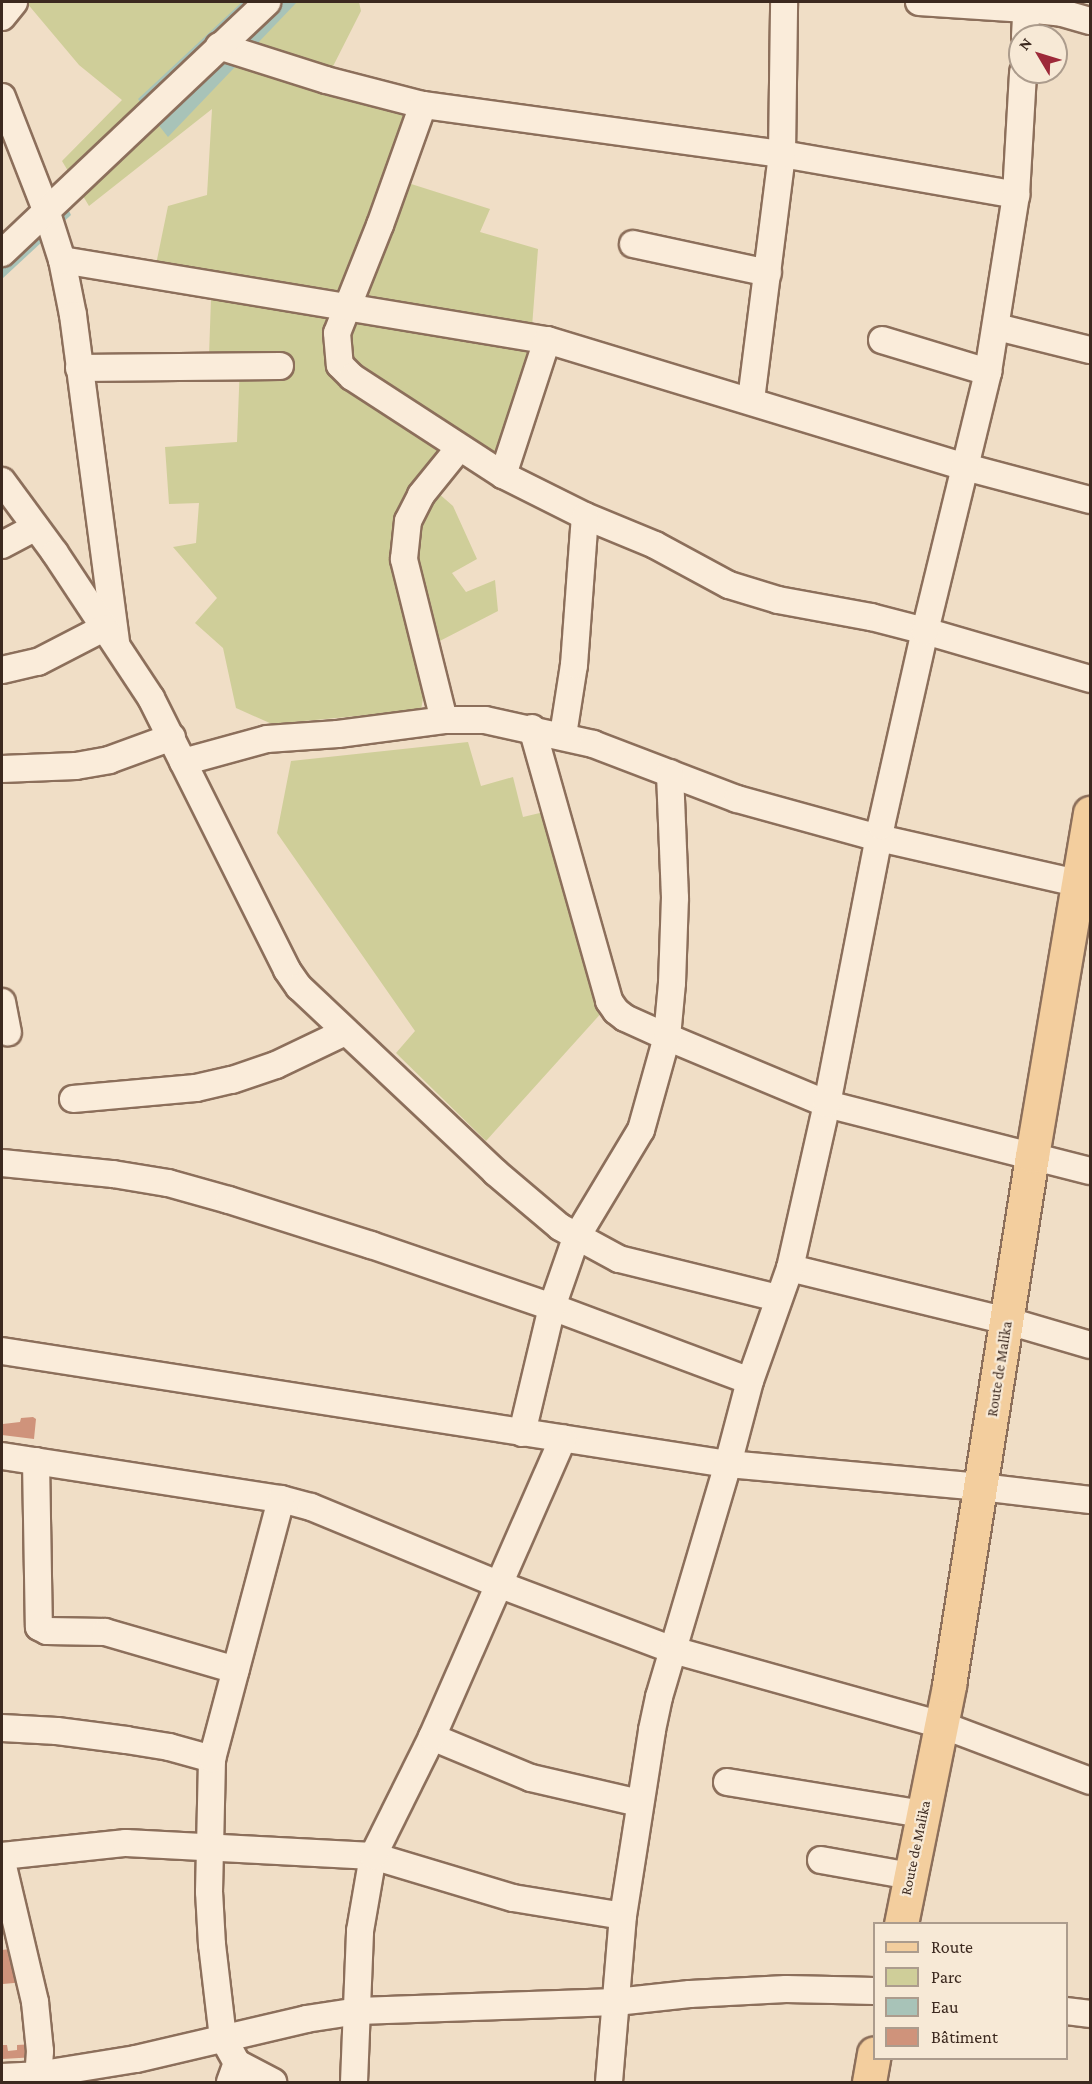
<!DOCTYPE html>
<html>
<head>
<meta charset="utf-8">
<style>
  body { margin:0 }
  #map { position:relative; width:1092px; height:2084px; overflow:hidden; background:#f0dec6; font-family:"Crimson Pro",serif }
  div>[style] { position:absolute }
  .green>* { inset:0; background:#cfce99 }
  .water>* { inset:0; background:#a8c3b8 }
  .building>* { inset:0; background:#cf937b }
  .roads { filter:drop-shadow(2px 0 #8c6f5b) drop-shadow(-2px 0 #8c6f5b) drop-shadow(0 2px #8c6f5b) drop-shadow(0 -2px #8c6f5b) }
  .minor>* { height:26px; margin:-13px; padding:0 13px; transform-origin:13px; border-radius:13px; background:#faecda }
  .major>* { height:33px; margin:-16.5px; padding:0 16.5px; transform-origin:16.5px; border-radius:16.5px; background:#f3ce9e }
  span { translate:-50% -50%; white-space:nowrap; text-align:center; line-height:1.15; -webkit-text-stroke:4.5px #f7e9d6; paint-order:stroke }
  .street-label { font-size:15px; color:#3c291f }
  .frame { position:absolute; inset:0; border:3px solid #3c291f; pointer-events:none }
  .legend { position:absolute; left:873px; top:1922px; width:195px; height:138px; box-sizing:border-box; background:#f7e9d6; border:2px solid #ac9c8d; margin:0; padding:8px 10px; list-style:none; font-size:18px; color:#3c291f }
  .legend li { display:flex; align-items:center; gap:12px; height:30px }
  .legend b { width:30px; border:2px solid #ac9c8d }
  .north { position:absolute; left:1008px; top:24px; width:60px; height:60px; box-sizing:border-box; background:#f7e9d6; border:2px solid #ac9c8d; border-radius:50%; rotate:308deg; font-size:16px; font-weight:700; line-height:24px; text-align:center; color:#3c291f }
  .north::after { content:''; display:block; margin:auto; width:21px; height:27px; background:#9d2939; clip-path:polygon(50% 0,100% 100%,50% 72%,0 100%) }
</style>
</head>
<body>
<div id="map">
  <div class="green">
    <div style="clip-path:polygon(26px 2px,359px 2px,361px 11px,321px 90px,406px 116px,386px 176px,490px 209px,480px 232px,538px 249px,530px 353px,495px 472px,446px 445px,422px 479px,453px 506px,477px 559px,452px 573px,466px 592px,495px 580px,498px 611px,432px 645px,421px 710px,272px 724px,236px 708px,223px 648px,195px 623px,217px 598px,173px 547px,196px 543px,199px 503px,169px 504px,165px 447px,237px 442px,240px 363px,209px 355px,211px 299px,152px 284px,168px 206px,207px 195px,212px 109px,89px 206px,62px 161px,122px 100px,79px 65px)"></div>
    <div style="clip-path:polygon(468px 742px,481px 786px,513px 777px,523px 817px,544px 812px,604px 1010px,486px 1141px,396px 1053px,415px 1031px,277px 833px,291px 761px)"></div>
  </div>
  <div class="water">
    <div style="clip-path:polygon(242px 2px,297px 2px,168px 137px,138px 99px)"></div>
    <div style="clip-path:polygon(56px 184px,71px 215px,2px 279px,2px 233px)"></div>
  </div>
  <div class="building">
    <div style="clip-path:polygon(33px 1417px,36px 1419px,34px 1439px,2px 1435px,3px 1424px,20px 1422px,21px 1418px)"></div>
    <div style="clip-path:polygon(19px 1948px,25px 1982px,3px 1984px,2px 1950px)"></div>
    <div style="clip-path:polygon(34px 2044px,36px 2057px,2px 2059px,2px 2045px,7px 2045px,8px 2051px,17px 2050px,17px 2045px)"></div>
  </div>
  <div class="roads">
    <div class="minor">
      <div style="left:919px;top:2px;width:107px;rotate:3.7deg"></div>
      <div style="left:1026px;top:9px;width:36px;rotate:6deg"></div>
      <div style="left:1062px;top:13px;width:29px;rotate:16deg"></div>
      <div style="left:2px;top:17px;width:19px;rotate:-51deg"></div>
      <div style="left:1025px;top:36px;width:34px;rotate:-87deg"></div>
      <div style="left:219px;top:46px;width:112px;rotate:17.6deg"></div>
      <div style="left:326px;top:80px;width:100px;rotate:14.5deg"></div>
      <div style="left:423px;top:105px;width:362px;rotate:7.8deg"></div>
      <div style="left:782px;top:154px;width:238px;rotate:9.9deg"></div>
      <div style="left:2px;top:97px;width:121px;rotate:68.7deg"></div>
      <div style="left:46px;top:210px;width:52px;rotate:72.3deg"></div>
      <div style="left:62px;top:260px;width:56px;rotate:78.7deg"></div>
      <div style="left:73px;top:315px;width:330px;rotate:82.5deg"></div>
      <div style="left:423px;top:105px;width:127px;rotate:109.7deg"></div>
      <div style="left:380px;top:225px;width:116px;rotate:111.7deg"></div>
      <div style="left:337px;top:333px;width:32px;rotate:85deg"></div>
      <div style="left:340px;top:365px;width:17px;rotate:45deg"></div>
      <div style="left:352px;top:377px;width:180px;rotate:33deg"></div>
      <div style="left:503px;top:475px;width:92px;rotate:26.6deg"></div>
      <div style="left:585px;top:516px;width:76px;rotate:22.5deg"></div>
      <div style="left:655px;top:545px;width:84px;rotate:28.4deg"></div>
      <div style="left:729px;top:585px;width:51px;rotate:17deg"></div>
      <div style="left:778px;top:600px;width:95px;rotate:10.4deg"></div>
      <div style="left:871px;top:617px;width:56px;rotate:14.5deg"></div>
      <div style="left:925px;top:631px;width:172px;rotate:16.2deg"></div>
      <div style="left:633px;top:244px;width:138px;rotate:12.1deg"></div>
      <div style="left:2px;top:253px;width:365px;rotate:-43.4deg"></div>
      <div style="left:62px;top:260px;width:492px;rotate:9.4deg"></div>
      <div style="left:547px;top:340px;width:437px;rotate:16.9deg"></div>
      <div style="left:965px;top:467px;width:129px;rotate:14.8deg"></div>
      <div style="left:997px;top:327px;width:96px;rotate:13.9deg"></div>
      <div style="left:882px;top:340px;width:111px;rotate:16.8deg"></div>
      <div style="left:79px;top:368px;width:201px;rotate:-0.6deg"></div>
      <div style="left:751px;top:400px;width:248px;rotate:-82.8deg"></div>
      <div style="left:782px;top:154px;width:152px;rotate:-89.2deg"></div>
      <div style="left:503px;top:475px;width:142px;rotate:-71.9deg"></div>
      <div style="left:2px;top:481px;width:89px;rotate:53.6deg"></div>
      <div style="left:55px;top:553px;width:174px;rotate:56.5deg"></div>
      <div style="left:151px;top:698px;width:304px;rotate:63.4deg"></div>
      <div style="left:287px;top:970px;width:21px;rotate:55deg"></div>
      <div style="left:299px;top:987px;width:270px;rotate:43.3deg"></div>
      <div style="left:495px;top:1172px;width:85px;rotate:40.2deg"></div>
      <div style="left:560px;top:1227px;width:67px;rotate:28.5deg"></div>
      <div style="left:619px;top:1259px;width:164px;rotate:13.8deg"></div>
      <div style="left:2px;top:545px;width:38px;rotate:-28deg"></div>
      <div style="left:2px;top:670px;width:37px;rotate:-13deg"></div>
      <div style="left:38px;top:662px;width:74px;rotate:-27.3deg"></div>
      <div style="left:444px;top:720px;width:166px;rotate:-104deg"></div>
      <div style="left:404px;top:559px;width:38px;rotate:-84deg"></div>
      <div style="left:408px;top:521px;width:29px;rotate:-63deg"></div>
      <div style="left:421px;top:495px;width:60px;rotate:-51deg"></div>
      <div style="left:532px;top:728px;width:284px;rotate:74.2deg"></div>
      <div style="left:609px;top:1001px;width:12px;rotate:55deg"></div>
      <div style="left:616px;top:1011px;width:11px;rotate:38deg"></div>
      <div style="left:625px;top:1018px;width:46px;rotate:24.3deg"></div>
      <div style="left:667px;top:1037px;width:173px;rotate:22.7deg"></div>
      <div style="left:827px;top:1104px;width:271px;rotate:14.3deg"></div>
      <div style="left:563px;top:735px;width:71px;rotate:-81.1deg"></div>
      <div style="left:574px;top:665px;width:149px;rotate:-85.8deg"></div>
      <div style="left:183px;top:762px;width:87px;rotate:-15.3deg"></div>
      <div style="left:267px;top:739px;width:71px;rotate:-4deg"></div>
      <div style="left:338px;top:734px;width:107px;rotate:-7.5deg"></div>
      <div style="left:444px;top:720px;width:41px"></div>
      <div style="left:485px;top:720px;width:111px;rotate:12.5deg"></div>
      <div style="left:593px;top:744px;width:154px;rotate:20.9deg"></div>
      <div style="left:737px;top:799px;width:147px;rotate:15.4deg"></div>
      <div style="left:879px;top:838px;width:216px;rotate:12.8deg"></div>
      <div style="left:2px;top:769px;width:74px;rotate:-2.3deg"></div>
      <div style="left:76px;top:766px;width:34px;rotate:-10deg"></div>
      <div style="left:109px;top:760px;width:67px;rotate:-20.1deg"></div>
      <div style="left:2px;top:1002px;width:31px;rotate:79deg"></div>
      <div style="left:73px;top:1099px;width:123px;rotate:-5.1deg"></div>
      <div style="left:196px;top:1088px;width:37px;rotate:-13deg"></div>
      <div style="left:232px;top:1080px;width:46px;rotate:-18.8deg"></div>
      <div style="left:276px;top:1065px;width:76px;rotate:-25.6deg"></div>
      <div style="left:2px;top:1163px;width:112px;rotate:5.7deg"></div>
      <div style="left:113px;top:1174px;width:56px;rotate:9.3deg"></div>
      <div style="left:168px;top:1183px;width:63px;rotate:15.6deg"></div>
      <div style="left:229px;top:1200px;width:149px;rotate:17.6deg"></div>
      <div style="left:371px;top:1245px;width:191px;rotate:18.9deg"></div>
      <div style="left:552px;top:1307px;width:211px;rotate:20.5deg"></div>
      <div style="left:790px;top:1268px;width:224px;rotate:13.7deg"></div>
      <div style="left:1008px;top:1321px;width:85px;rotate:16.3deg"></div>
      <div style="left:2px;top:1351px;width:735px;rotate:8.85deg"></div>
      <div style="left:728px;top:1464px;width:254px;rotate:5.2deg"></div>
      <div style="left:981px;top:1487px;width:110px;rotate:6.8deg"></div>
      <div style="left:522px;top:1433px;width:130px;rotate:-76.6deg"></div>
      <div style="left:552px;top:1307px;width:73px;rotate:-70.8deg"></div>
      <div style="left:576px;top:1238px;width:126px;rotate:-59deg"></div>
      <div style="left:641px;top:1130px;width:97px;rotate:-74.4deg"></div>
      <div style="left:667px;top:1037px;width:54px;rotate:-84.7deg"></div>
      <div style="left:672px;top:983px;width:85px;rotate:-88deg"></div>
      <div style="left:675px;top:898px;width:125px;rotate:-92.3deg"></div>
      <div style="left:2px;top:1456px;width:282px;rotate:8.8deg"></div>
      <div style="left:281px;top:1499px;width:31px;rotate:15deg"></div>
      <div style="left:311px;top:1507px;width:202px;rotate:22.4deg"></div>
      <div style="left:498px;top:1584px;width:187px;rotate:20.7deg"></div>
      <div style="left:673px;top:1650px;width:279px;rotate:15.6deg"></div>
      <div style="left:942px;top:1725px;width:158px;rotate:20.7deg"></div>
      <div style="left:36px;top:1461px;width:166px;rotate:89deg"></div>
      <div style="left:39px;top:1627px;width:9px;rotate:27deg"></div>
      <div style="left:47px;top:1631px;width:58px;rotate:1deg"></div>
      <div style="left:105px;top:1632px;width:136px;rotate:16.2deg"></div>
      <div style="left:2px;top:1728px;width:55px;rotate:3.1deg"></div>
      <div style="left:57px;top:1731px;width:70px;rotate:7.4deg"></div>
      <div style="left:126px;top:1740px;width:44px;rotate:9.2deg"></div>
      <div style="left:169px;top:1747px;width:45px;rotate:15.6deg"></div>
      <div style="left:432px;top:1737px;width:107px;rotate:22.5deg"></div>
      <div style="left:531px;top:1778px;width:111px;rotate:13deg"></div>
      <div style="left:727px;top:1782px;width:199px;rotate:9.3deg"></div>
      <div style="left:2px;top:1856px;width:125px;rotate:-6deg"></div>
      <div style="left:126px;top:1843px;width:247px;rotate:3deg"></div>
      <div style="left:373px;top:1856px;width:146px;rotate:16.7deg"></div>
      <div style="left:513px;top:1898px;width:111px;rotate:9.3deg"></div>
      <div style="left:821px;top:1860px;width:91px;rotate:10.1deg"></div>
      <div style="left:2px;top:1862px;width:144px;rotate:76.7deg"></div>
      <div style="left:35px;top:2002px;width:49px;rotate:84.2deg"></div>
      <div style="left:40px;top:2051px;width:31px;rotate:94deg"></div>
      <div style="left:1066px;top:2011px;width:24px;rotate:7deg"></div>
      <div style="left:237px;top:2063px;width:41px;rotate:27.8deg"></div>
      <div style="left:2px;top:2077px;width:35px;rotate:-3deg"></div>
      <div style="left:37px;top:2075px;width:100px;rotate:-9.2deg"></div>
      <div style="left:136px;top:2059px;width:175px;rotate:-13.2deg"></div>
      <div style="left:306px;top:2019px;width:53px;rotate:-8.7deg"></div>
      <div style="left:358px;top:2011px;width:258px;rotate:-2deg"></div>
      <div style="left:616px;top:2002px;width:74px;rotate:-6.2deg"></div>
      <div style="left:690px;top:1994px;width:96px;rotate:-3deg"></div>
      <div style="left:786px;top:1989px;width:88px;rotate:1.3deg"></div>
      <div style="left:230px;top:2082px;width:20px;rotate:-70deg"></div>
      <div style="left:237px;top:2063px;width:29px;rotate:-119deg"></div>
      <div style="left:223px;top:2038px;width:94px;rotate:-96.7deg"></div>
      <div style="left:212px;top:1945px;width:53px;rotate:-93.2deg"></div>
      <div style="left:209px;top:1892px;width:133px;rotate:-88.7deg"></div>
      <div style="left:212px;top:1759px;width:269px;rotate:-75.1deg"></div>
      <div style="left:354px;top:2082px;width:151px;rotate:-87.7deg"></div>
      <div style="left:360px;top:1931px;width:76px;rotate:-80.2deg"></div>
      <div style="left:373px;top:1856px;width:133px;rotate:-63.6deg"></div>
      <div style="left:432px;top:1737px;width:326px;rotate:-66.3deg"></div>
      <div style="left:609px;top:2082px;width:167px;rotate:-85.2deg"></div>
      <div style="left:623px;top:1916px;width:188px;rotate:-81.1deg"></div>
      <div style="left:652px;top:1730px;width:34px;rotate:-78deg"></div>
      <div style="left:659px;top:1697px;width:243px;rotate:-73.5deg"></div>
      <div style="left:728px;top:1464px;width:86px;rotate:-75.2deg"></div>
      <div style="left:750px;top:1381px;width:120px;rotate:-70.5deg"></div>
      <div style="left:790px;top:1268px;width:168px;rotate:-77.3deg"></div>
      <div style="left:827px;top:1104px;width:283px;rotate:-79deg"></div>
      <div style="left:881px;top:826px;width:200px;rotate:-77.3deg"></div>
      <div style="left:925px;top:631px;width:267px;rotate:-76.3deg"></div>
      <div style="left:988px;top:372px;width:179px;rotate:-81deg"></div>
      <div style="left:1016px;top:195px;width:123px;rotate:-86.7deg"></div>
    </div>
    <div class="major">
      <div style="left:901px;top:1924px;width:244px;rotate:-78.6deg"></div>
      <div style="left:949px;top:1685px;width:535px;rotate:-81.08deg"></div>
      <div style="left:1032px;top:1156px;width:348px;rotate:-80.4deg"></div>
      <div style="left:869px;top:2082px;width:29px;rotate:-80deg"></div>
    </div>
  </div>
  <div class="street-label">
    <span style="left:1000px;top:1369px;rotate:-81deg">Route de Malika</span>
    <span style="left:916px;top:1848px;rotate:-78deg">Route de Malika</span>
  </div>
  <div class="frame"></div>
  <ul class="legend">
  <li><b style="height:8px;background:#f3ce9e"></b>Route</li>
  <li><b style="height:16px;background:#cfce99"></b>Parc</li>
  <li><b style="height:16px;background:#a8c3b8"></b>Eau</li>
  <li><b style="height:16px;background:#cf937b"></b>Bâtiment</li>
  </ul>
  <div class="north">N</div>
</div>
</body>
</html>
